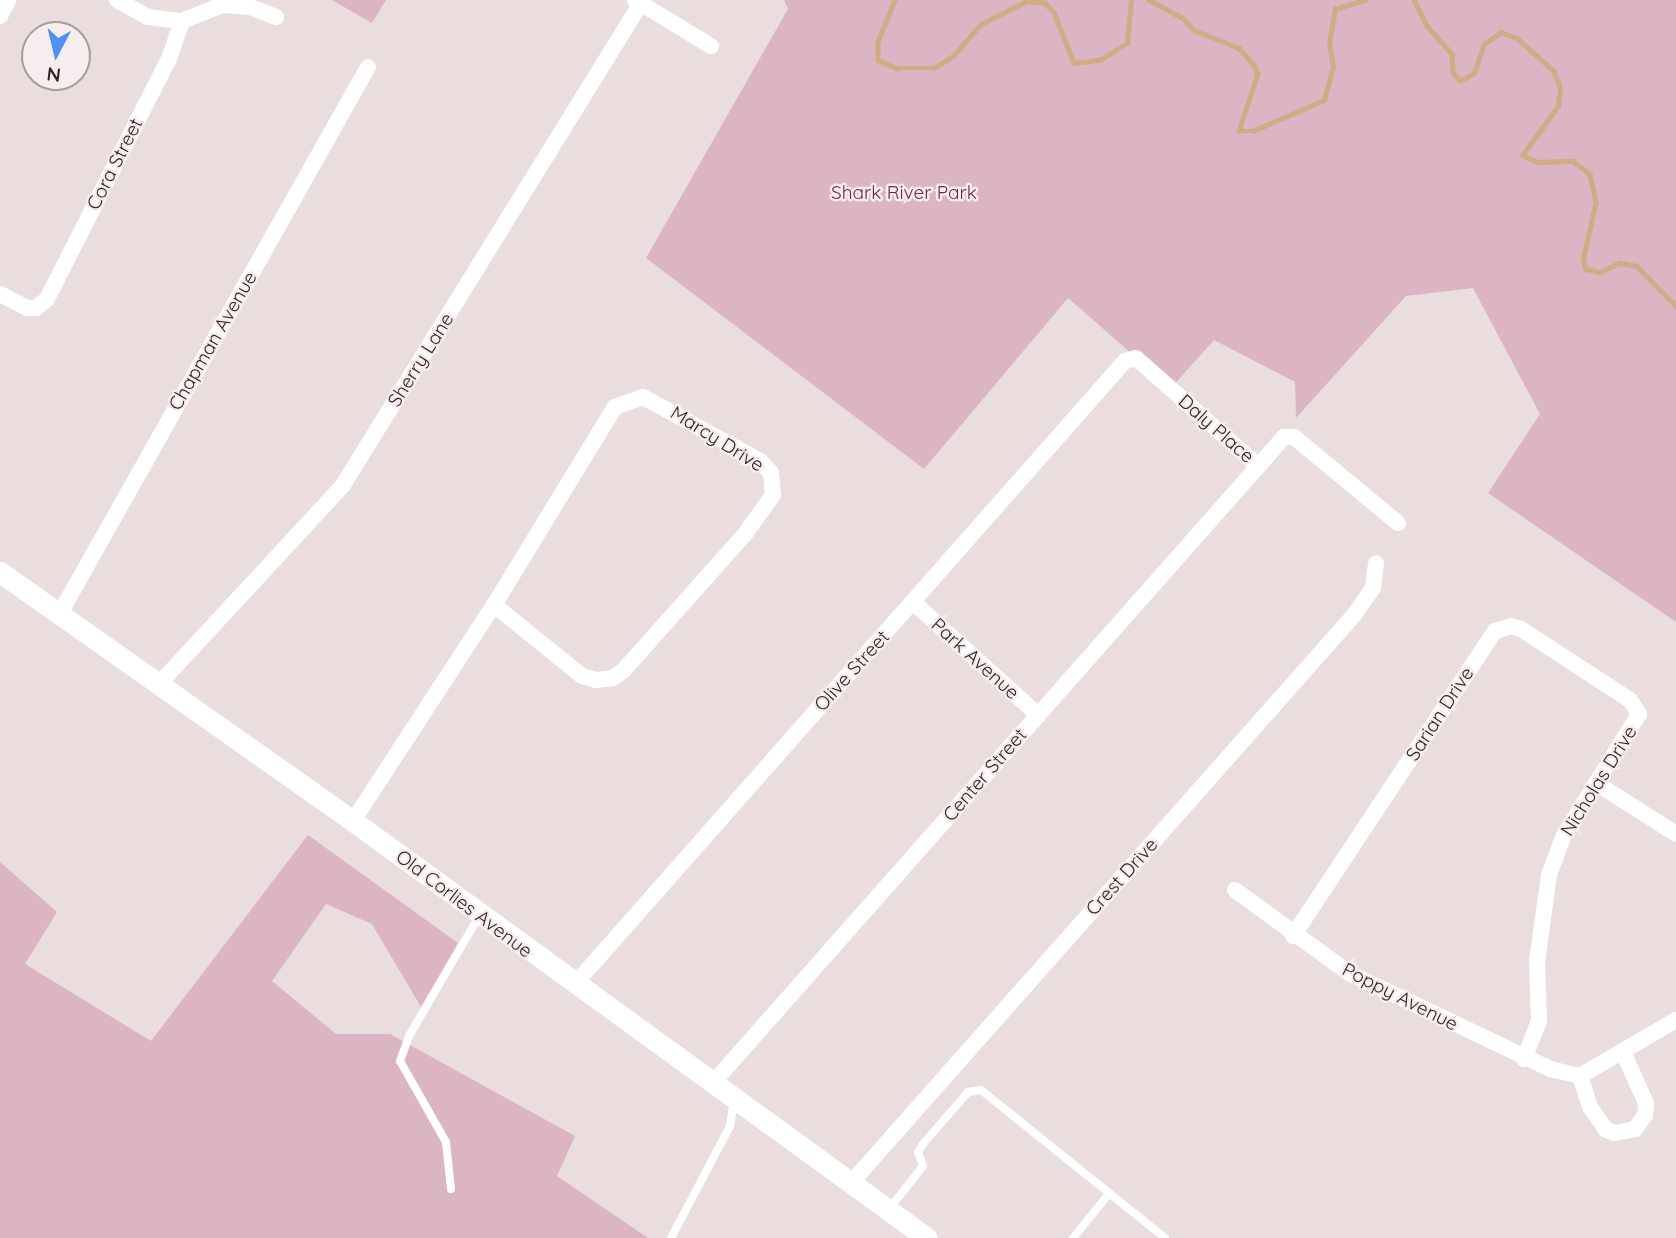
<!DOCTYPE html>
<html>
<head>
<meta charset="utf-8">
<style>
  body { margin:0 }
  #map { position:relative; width:1676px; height:1238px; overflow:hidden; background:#e9ddde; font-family:Quicksand,sans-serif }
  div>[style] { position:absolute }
  .green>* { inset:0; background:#dbb5c3 }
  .stream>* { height:4.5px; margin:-2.25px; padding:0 2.25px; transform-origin:2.25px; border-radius:2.25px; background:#d0ab83 }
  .lane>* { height:8px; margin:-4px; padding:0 4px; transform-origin:4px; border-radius:4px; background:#fff }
  .street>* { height:16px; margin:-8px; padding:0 8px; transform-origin:8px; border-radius:8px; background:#fff }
  .secondary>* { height:21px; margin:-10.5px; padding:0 10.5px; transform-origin:10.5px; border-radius:10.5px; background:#fff }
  span { translate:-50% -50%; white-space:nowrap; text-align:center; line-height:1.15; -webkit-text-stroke:5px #f6edee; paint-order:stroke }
  .street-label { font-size:19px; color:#39211f }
  .park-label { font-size:19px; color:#6f293a }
  .north { position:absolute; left:21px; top:21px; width:70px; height:70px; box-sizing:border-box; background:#f6edee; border:2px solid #aa9b9b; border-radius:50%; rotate:187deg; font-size:19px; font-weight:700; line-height:28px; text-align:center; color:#39211f }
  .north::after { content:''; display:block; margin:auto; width:24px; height:32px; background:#5090f4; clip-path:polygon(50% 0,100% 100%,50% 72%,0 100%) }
</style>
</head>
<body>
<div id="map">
  <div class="green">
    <div style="clip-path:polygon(332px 0,386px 0,372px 23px)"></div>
    <div style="clip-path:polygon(784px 0,1676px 0,1676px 622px,1488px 493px,1540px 414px,1473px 288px,1406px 296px,1296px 418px,1295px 382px,1214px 340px,1171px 388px,1068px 298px,924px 469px,646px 258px,788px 9px)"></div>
    <div style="clip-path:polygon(308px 835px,458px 943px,421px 1007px,372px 924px,326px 904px,272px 981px,336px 1034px,390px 1034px,575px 1136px,557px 1176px,648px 1238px,0 1238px,0 862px,57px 912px,25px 964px,151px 1041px)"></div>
  </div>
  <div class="stream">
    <div style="left:895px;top:0;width:45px;rotate:112deg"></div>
    <div style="left:878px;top:42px;width:18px;rotate:90deg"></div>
    <div style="left:878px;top:60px;width:20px;rotate:24deg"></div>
    <div style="left:896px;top:68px;width:38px"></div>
    <div style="left:934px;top:68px;width:22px;rotate:-32deg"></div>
    <div style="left:953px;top:56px;width:43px;rotate:-48.8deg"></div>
    <div style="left:981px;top:24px;width:51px;rotate:-26.6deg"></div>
    <div style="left:1027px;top:1px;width:18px;rotate:6deg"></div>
    <div style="left:1045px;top:3px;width:13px;rotate:45deg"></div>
    <div style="left:1054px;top:12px;width:55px;rotate:68.6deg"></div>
    <div style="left:1074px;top:63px;width:26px;rotate:-7deg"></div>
    <div style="left:1100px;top:60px;width:32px;rotate:-32deg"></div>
    <div style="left:1127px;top:43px;width:43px;rotate:-84.7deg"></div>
    <div style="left:1149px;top:0;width:38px;rotate:28deg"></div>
    <div style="left:1183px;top:18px;width:16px;rotate:47deg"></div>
    <div style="left:1194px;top:30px;width:48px;rotate:21.8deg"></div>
    <div style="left:1239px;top:48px;width:23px;rotate:49deg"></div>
    <div style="left:1254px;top:65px;width:10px;rotate:66deg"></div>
    <div style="left:1258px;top:74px;width:60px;rotate:108.4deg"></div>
    <div style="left:1239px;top:131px;width:14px"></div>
    <div style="left:1253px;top:131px;width:77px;rotate:-23.6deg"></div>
    <div style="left:1324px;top:100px;width:34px;rotate:-75deg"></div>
    <div style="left:1333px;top:67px;width:24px;rotate:-99deg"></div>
    <div style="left:1329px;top:43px;width:35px;rotate:-80deg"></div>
    <div style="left:1335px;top:9px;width:31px;rotate:-17deg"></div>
    <div style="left:1414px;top:0;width:29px;rotate:63deg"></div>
    <div style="left:1427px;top:26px;width:38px;rotate:48deg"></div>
    <div style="left:1452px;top:54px;width:18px;rotate:87deg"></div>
    <div style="left:1453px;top:72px;width:11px;rotate:52deg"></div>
    <div style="left:1460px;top:81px;width:16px;rotate:-30deg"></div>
    <div style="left:1474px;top:73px;width:31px;rotate:-71deg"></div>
    <div style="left:1484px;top:44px;width:21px;rotate:-35deg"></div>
    <div style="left:1501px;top:32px;width:17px;rotate:21deg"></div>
    <div style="left:1517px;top:38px;width:50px;rotate:41.7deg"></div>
    <div style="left:1554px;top:71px;width:19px;rotate:69deg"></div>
    <div style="left:1561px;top:89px;width:18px;rotate:99deg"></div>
    <div style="left:1558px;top:107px;width:59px;rotate:126.1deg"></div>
    <div style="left:1523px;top:155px;width:17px;rotate:25deg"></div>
    <div style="left:1538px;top:162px;width:35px;rotate:-2deg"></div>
    <div style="left:1573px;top:161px;width:21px;rotate:37deg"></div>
    <div style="left:1590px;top:174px;width:30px;rotate:78deg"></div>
    <div style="left:1596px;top:203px;width:59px;rotate:102.6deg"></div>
    <div style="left:1583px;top:261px;width:9px;rotate:69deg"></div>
    <div style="left:1586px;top:269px;width:14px;rotate:12deg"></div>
    <div style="left:1600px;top:272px;width:21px;rotate:-25deg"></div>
    <div style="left:1619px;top:263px;width:18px;rotate:9deg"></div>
    <div style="left:1637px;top:266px;width:56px;rotate:45.7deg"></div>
  </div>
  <div class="lane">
    <div style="left:451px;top:1189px;width:47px;rotate:-96.1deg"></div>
    <div style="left:446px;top:1142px;width:93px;rotate:-119.6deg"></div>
    <div style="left:400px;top:1061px;width:27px;rotate:-70deg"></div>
    <div style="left:409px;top:1036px;width:139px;rotate:-59.7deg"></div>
    <div style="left:890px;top:1208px;width:53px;rotate:-51.8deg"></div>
    <div style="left:923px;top:1166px;width:15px;rotate:-110deg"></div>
    <div style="left:918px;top:1152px;width:9px;rotate:-58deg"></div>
    <div style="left:923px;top:1144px;width:69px;rotate:-49.1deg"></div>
    <div style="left:968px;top:1092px;width:13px;rotate:-9deg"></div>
    <div style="left:981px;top:1090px;width:236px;rotate:38.8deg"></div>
    <div style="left:671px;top:1238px;width:127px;rotate:-62.2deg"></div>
    <div style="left:730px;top:1126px;width:25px;rotate:-81deg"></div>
    <div style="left:1073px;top:1238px;width:55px;rotate:-50.9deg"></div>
  </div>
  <div class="street">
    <div style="left:117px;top:0;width:35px;rotate:29deg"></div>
    <div style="left:148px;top:17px;width:34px;rotate:7deg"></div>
    <div style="left:182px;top:21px;width:43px;rotate:-21.8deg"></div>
    <div style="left:222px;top:5px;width:28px;rotate:4deg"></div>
    <div style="left:250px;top:7px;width:28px;rotate:21deg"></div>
    <div style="left:635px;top:0;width:89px;rotate:31.2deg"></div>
    <div style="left:0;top:16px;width:18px;rotate:-63deg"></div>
    <div style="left:0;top:294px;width:30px;rotate:27deg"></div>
    <div style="left:27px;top:308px;width:9px"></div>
    <div style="left:36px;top:308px;width:14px;rotate:-39deg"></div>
    <div style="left:47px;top:299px;width:269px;rotate:-63.1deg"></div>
    <div style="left:169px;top:59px;width:40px;rotate:-71.1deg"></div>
    <div style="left:643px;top:397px;width:133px;rotate:28.7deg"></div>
    <div style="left:760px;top:461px;width:16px;rotate:47deg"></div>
    <div style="left:771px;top:473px;width:22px;rotate:85deg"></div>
    <div style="left:773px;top:495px;width:48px;rotate:125.7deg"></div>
    <div style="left:745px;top:534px;width:182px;rotate:131.7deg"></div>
    <div style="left:624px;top:670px;width:14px;rotate:144deg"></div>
    <div style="left:613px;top:678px;width:17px;rotate:173deg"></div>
    <div style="left:596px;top:680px;width:15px;rotate:-164deg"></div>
    <div style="left:582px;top:676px;width:113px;rotate:-141.1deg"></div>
    <div style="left:494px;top:605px;width:232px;rotate:-58.6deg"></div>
    <div style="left:615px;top:407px;width:30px;rotate:-20deg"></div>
    <div style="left:913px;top:602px;width:169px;rotate:42.1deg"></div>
    <div style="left:59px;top:615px;width:629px;rotate:-60.58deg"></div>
    <div style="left:159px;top:684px;width:271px;rotate:-47.2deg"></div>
    <div style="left:343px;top:485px;width:567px;rotate:-58.27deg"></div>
    <div style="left:1596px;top:783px;width:95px;rotate:32.5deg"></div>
    <div style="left:353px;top:821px;width:258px;rotate:-56.9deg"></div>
    <div style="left:1235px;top:890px;width:141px;rotate:36.1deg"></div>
    <div style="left:1349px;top:973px;width:223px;rotate:25.5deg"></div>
    <div style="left:1550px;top:1069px;width:31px;rotate:13deg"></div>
    <div style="left:1580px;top:1076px;width:111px;rotate:-30.3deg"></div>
    <div style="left:1293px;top:936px;width:366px;rotate:-56.5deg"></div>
    <div style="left:1495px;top:631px;width:17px;rotate:-17deg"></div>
    <div style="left:1511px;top:626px;width:10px;rotate:17deg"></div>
    <div style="left:1521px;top:629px;width:130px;rotate:33.1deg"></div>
    <div style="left:1630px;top:700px;width:17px;rotate:57deg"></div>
    <div style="left:1639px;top:714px;width:142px;rotate:121.8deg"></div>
    <div style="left:1564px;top:835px;width:43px;rotate:110.6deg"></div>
    <div style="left:1549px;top:875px;width:87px;rotate:97.9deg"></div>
    <div style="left:1537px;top:961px;width:60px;rotate:88.1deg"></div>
    <div style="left:1539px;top:1021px;width:41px;rotate:111.5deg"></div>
    <div style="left:575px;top:984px;width:831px;rotate:-48.56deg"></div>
    <div style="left:1125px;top:361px;width:11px;rotate:-15deg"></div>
    <div style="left:1136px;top:358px;width:163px;rotate:41.5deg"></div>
    <div style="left:1580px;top:1076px;width:33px;rotate:72deg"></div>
    <div style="left:1590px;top:1107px;width:28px;rotate:55deg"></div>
    <div style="left:1606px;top:1130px;width:9px;rotate:18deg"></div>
    <div style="left:1615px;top:1133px;width:20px;rotate:-11deg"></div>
    <div style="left:1635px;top:1129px;width:17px;rotate:-54deg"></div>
    <div style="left:1645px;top:1115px;width:12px;rotate:-85deg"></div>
    <div style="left:1646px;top:1103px;width:54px;rotate:-114.2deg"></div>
    <div style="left:712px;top:1084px;width:864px;rotate:-48.52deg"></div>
    <div style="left:1284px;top:437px;width:10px"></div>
    <div style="left:1294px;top:437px;width:135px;rotate:39.6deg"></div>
    <div style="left:851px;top:1183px;width:759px;rotate:-48.47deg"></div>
    <div style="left:1354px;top:615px;width:33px;rotate:-55deg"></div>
    <div style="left:1373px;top:588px;width:25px;rotate:-83deg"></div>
  </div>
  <div class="secondary">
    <div style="left:0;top:572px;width:432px;rotate:35.2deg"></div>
    <div style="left:353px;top:821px;width:709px;rotate:36deg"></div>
  </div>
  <div class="street-label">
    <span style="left:115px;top:164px;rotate:-63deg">Cora Street</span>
    <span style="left:213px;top:341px;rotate:-60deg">Chapman Avenue</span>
    <span style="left:421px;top:360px;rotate:-58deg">Sherry Lane</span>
    <span style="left:1216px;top:429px;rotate:41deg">Daly Place</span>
    <span style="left:717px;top:439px;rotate:32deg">Marcy Drive</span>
    <span style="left:975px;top:659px;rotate:42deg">Park Avenue</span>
    <span style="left:852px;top:671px;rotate:-48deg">Olive Street</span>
    <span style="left:1440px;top:714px;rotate:-57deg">Sarian Drive</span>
    <span style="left:985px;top:775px;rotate:-49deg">Center Street</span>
    <span style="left:1599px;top:781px;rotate:-58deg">Nicholas Drive</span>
    <span style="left:1122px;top:877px;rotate:-48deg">Crest Drive</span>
    <span style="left:464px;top:904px;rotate:37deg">Old Corlies Avenue</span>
    <span style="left:1400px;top:997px;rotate:27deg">Poppy Avenue</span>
  </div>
  <div class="park-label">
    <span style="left:904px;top:193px">Shark River Park</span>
  </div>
  <div class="north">N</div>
</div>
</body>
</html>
